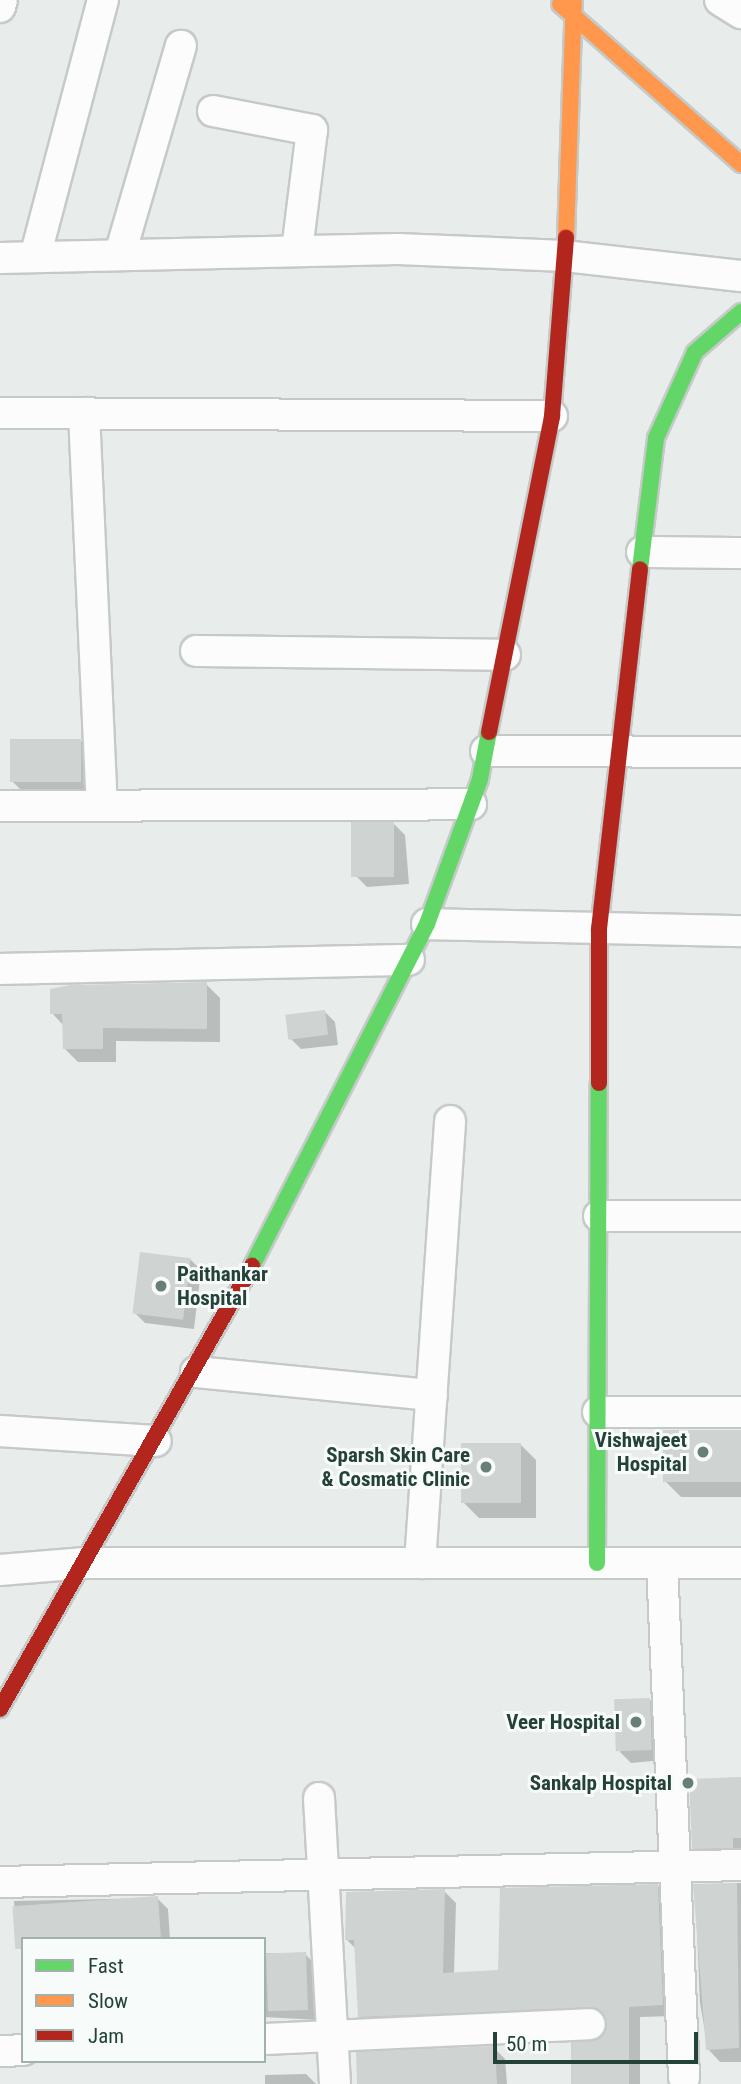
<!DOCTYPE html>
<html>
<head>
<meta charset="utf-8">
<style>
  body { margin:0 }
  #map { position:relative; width:741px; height:2084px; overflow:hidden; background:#e8edeb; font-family:"Roboto Condensed",sans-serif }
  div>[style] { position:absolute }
  .shadow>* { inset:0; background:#0003 }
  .building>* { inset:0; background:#cfd4d2; transform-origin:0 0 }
  .roads { filter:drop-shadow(2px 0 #c5cac8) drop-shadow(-2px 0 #c5cac8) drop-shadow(0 2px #c5cac8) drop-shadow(0 -2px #c5cac8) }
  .street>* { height:30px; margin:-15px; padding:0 15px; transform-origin:15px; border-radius:15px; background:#fcfcfc }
  .fast>* { height:16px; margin:-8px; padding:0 8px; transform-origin:8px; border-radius:8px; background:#63d668 }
  .slow>* { height:16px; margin:-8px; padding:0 8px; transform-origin:8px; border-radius:8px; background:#ff974d }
  .jam>* { height:16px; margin:-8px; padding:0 8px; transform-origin:8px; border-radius:8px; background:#b3261e }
  .dots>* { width:19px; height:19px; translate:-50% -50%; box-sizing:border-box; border:4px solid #f7fbf9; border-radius:50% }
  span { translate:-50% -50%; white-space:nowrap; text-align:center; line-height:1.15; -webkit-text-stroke:6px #f7fbf9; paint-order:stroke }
  .poi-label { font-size:21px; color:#24423a; font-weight:700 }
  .left { translate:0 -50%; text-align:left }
  .right { translate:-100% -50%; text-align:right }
  .legend { position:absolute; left:21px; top:1937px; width:245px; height:126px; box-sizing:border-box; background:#f7fbf9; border:2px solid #a3b1ad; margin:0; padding:9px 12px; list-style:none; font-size:21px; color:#24423a }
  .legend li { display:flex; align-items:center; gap:14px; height:35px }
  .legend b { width:35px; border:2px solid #a3b1ad }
  .scale { position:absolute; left:493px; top:2032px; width:205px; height:32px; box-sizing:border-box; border:4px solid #24423a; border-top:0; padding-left:9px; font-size:21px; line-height:24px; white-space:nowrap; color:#24423a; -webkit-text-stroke:5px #f7fbf9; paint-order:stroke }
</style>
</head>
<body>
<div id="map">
  <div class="shadow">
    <div style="clip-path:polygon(81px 741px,97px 757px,99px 797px,28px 797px,12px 781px)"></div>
    <div style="clip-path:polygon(394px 824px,405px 835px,409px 884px,367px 887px,357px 877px)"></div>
    <div style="clip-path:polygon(206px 984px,220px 998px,220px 1042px,116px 1041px,116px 1062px,78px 1062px,64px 1048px,64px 1026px,52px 1013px)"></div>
    <div style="clip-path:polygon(324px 1011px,335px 1022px,338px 1045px,301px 1049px,290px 1038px)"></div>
    <div style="clip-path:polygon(190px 1259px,201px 1270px,194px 1329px,145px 1323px,134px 1312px)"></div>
    <div style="clip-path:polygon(741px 1431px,741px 1497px,681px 1497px,665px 1481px)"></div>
    <div style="clip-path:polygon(520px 1444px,536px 1460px,536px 1518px,479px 1518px,463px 1502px)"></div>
    <div style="clip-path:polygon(650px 1700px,660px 1711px,663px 1760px,631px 1763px,620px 1752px)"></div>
    <div style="clip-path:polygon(741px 1779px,741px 1859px,706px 1860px,693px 1848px)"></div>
    <div style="clip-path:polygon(741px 1883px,741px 2062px,720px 2062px,708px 2049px,700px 2003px,695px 1885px)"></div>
    <div style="clip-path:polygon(658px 1886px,669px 1898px,674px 2016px,640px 2017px,640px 2084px,573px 2084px,572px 2044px,607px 2034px,603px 2020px,371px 2028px,359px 2016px,356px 1949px,347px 1940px,444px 1891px,456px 1903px,454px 1974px,500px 1972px)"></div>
    <div style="clip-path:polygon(157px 1898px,168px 1909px,170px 1939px,23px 1939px,23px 1951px,17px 1946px,14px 1901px)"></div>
    <div style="clip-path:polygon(264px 1953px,305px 1954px,316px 1965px,318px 2020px,264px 2017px)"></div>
    <div style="clip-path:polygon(494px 2048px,505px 2059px,507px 2084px,359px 2084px)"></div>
    <div style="clip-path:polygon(306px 2074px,316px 2084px,265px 2084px,265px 2075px)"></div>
  </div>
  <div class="building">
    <div style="left:10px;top:739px;width:71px;height:43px"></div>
    <div style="left:351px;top:822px;width:43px;height:55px"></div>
    <div style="clip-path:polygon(207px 982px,207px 1029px,103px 1028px,103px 1049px,63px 1049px,62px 1014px,50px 1014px,50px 989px,70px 985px)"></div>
    <div style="left:325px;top:1010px;width:25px;height:40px;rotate:83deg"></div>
    <div style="left:140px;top:1252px;width:51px;height:62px;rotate:7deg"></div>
    <div style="left:663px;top:1430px;width:78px;height:52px"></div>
    <div style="left:461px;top:1443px;width:60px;height:60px"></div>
    <div style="left:650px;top:1698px;width:52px;height:36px;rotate:88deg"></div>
    <div style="clip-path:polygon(741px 1777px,741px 1838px,733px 1838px,733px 1848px,692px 1849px,689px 1779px)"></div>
    <div style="clip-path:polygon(737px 1883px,739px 2048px,706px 2050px,693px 1884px)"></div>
    <div style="clip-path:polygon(658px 1884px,663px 2005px,629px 2007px,629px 2084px,571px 2084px,571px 2042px,591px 2041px,606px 2031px,597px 2008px,358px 2017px,354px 1940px,345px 1940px,346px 1892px,445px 1889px,443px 1973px,498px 1970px,500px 1888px)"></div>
    <div style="left:158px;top:1896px;width:43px;height:146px;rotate:86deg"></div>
    <div style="left:306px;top:1952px;width:58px;height:40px;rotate:88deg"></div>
    <div style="clip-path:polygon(495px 2046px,497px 2084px,357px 2084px,356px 2052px)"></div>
  </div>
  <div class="roads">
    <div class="street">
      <div style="left:720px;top:0;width:25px;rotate:32deg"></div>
      <div style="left:0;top:7px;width:7px;rotate:-74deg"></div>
      <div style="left:213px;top:111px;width:101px;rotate:10.9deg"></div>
      <div style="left:312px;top:130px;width:121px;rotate:97.1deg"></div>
      <div style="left:120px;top:254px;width:217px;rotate:-73.7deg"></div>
      <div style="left:35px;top:257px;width:266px;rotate:-75.2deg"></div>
      <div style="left:0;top:258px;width:398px;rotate:-1.3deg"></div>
      <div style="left:398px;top:249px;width:167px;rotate:2.4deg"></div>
      <div style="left:565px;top:256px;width:177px;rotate:6.5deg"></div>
      <div style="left:0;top:413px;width:552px;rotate:0.31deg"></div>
      <div style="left:84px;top:413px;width:393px;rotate:87.4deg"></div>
      <div style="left:642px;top:552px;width:99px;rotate:0.6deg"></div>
      <div style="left:196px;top:651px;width:309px;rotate:0.7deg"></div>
      <div style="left:486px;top:751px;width:255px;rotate:0.2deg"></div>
      <div style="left:0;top:806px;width:471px;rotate:-0.2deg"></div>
      <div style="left:427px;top:924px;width:314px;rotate:1.3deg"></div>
      <div style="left:0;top:969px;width:409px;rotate:-1.3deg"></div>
      <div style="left:599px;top:1216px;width:142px"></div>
      <div style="left:196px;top:1372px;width:237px;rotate:5.6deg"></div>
      <div style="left:598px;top:1412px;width:143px"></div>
      <div style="left:0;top:1431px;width:156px;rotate:3.7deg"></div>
      <div style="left:420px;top:1563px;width:443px;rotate:-86.1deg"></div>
      <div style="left:662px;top:1563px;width:515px;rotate:87.55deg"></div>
      <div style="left:0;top:1570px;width:85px;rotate:-4.7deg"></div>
      <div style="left:85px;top:1563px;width:656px"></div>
      <div style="left:319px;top:1798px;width:286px;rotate:86.8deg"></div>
      <div style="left:0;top:1882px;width:741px;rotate:-1.31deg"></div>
      <div style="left:264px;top:2039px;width:326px;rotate:-2.6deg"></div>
      <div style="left:0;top:2051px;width:23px;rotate:-2deg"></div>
    </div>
    <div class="fast">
      <div style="left:640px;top:569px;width:132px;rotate:-83deg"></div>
      <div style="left:656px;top:438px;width:94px;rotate:-65.6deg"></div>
      <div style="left:695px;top:352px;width:61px;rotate:-41deg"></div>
      <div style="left:252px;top:1266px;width:384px;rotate:-62.9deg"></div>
      <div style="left:427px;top:924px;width:154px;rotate:-69.9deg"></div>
      <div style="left:480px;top:779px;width:48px;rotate:-79.2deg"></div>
      <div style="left:597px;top:1563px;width:480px;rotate:-89.8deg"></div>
    </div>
    <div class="slow">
      <div style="left:560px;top:4px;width:242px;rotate:41.5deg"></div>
      <div style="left:566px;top:238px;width:238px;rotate:-88.1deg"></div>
    </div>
    <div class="jam">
      <div style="left:489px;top:732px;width:322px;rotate:-78.7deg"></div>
      <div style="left:552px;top:416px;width:179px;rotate:-85.5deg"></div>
      <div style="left:599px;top:1083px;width:154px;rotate:-90deg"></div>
      <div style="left:599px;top:929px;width:362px;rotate:-83.5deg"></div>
      <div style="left:0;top:1709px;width:510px;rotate:-60.37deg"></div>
    </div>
  </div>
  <div class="dots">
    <div style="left:161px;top:1286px;background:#697e78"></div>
    <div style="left:703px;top:1452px;background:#697e78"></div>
    <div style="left:486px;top:1467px;background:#697e78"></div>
    <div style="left:636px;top:1722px;background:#697e78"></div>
    <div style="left:688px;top:1783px;background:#697e78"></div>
  </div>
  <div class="poi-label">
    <span class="left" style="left:177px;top:1286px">Paithankar<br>Hospital</span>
    <span class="right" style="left:687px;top:1452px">Vishwajeet<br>Hospital</span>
    <span class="right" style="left:470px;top:1467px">Sparsh Skin Care<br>&amp; Cosmatic Clinic</span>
    <span class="right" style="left:620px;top:1722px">Veer Hospital</span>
    <span class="right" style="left:672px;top:1783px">Sankalp Hospital</span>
  </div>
  <ul class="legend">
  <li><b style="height:9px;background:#63d668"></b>Fast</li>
  <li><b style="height:9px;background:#ff974d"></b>Slow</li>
  <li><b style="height:9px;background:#b3261e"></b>Jam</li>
  </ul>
  <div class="scale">50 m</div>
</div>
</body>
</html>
